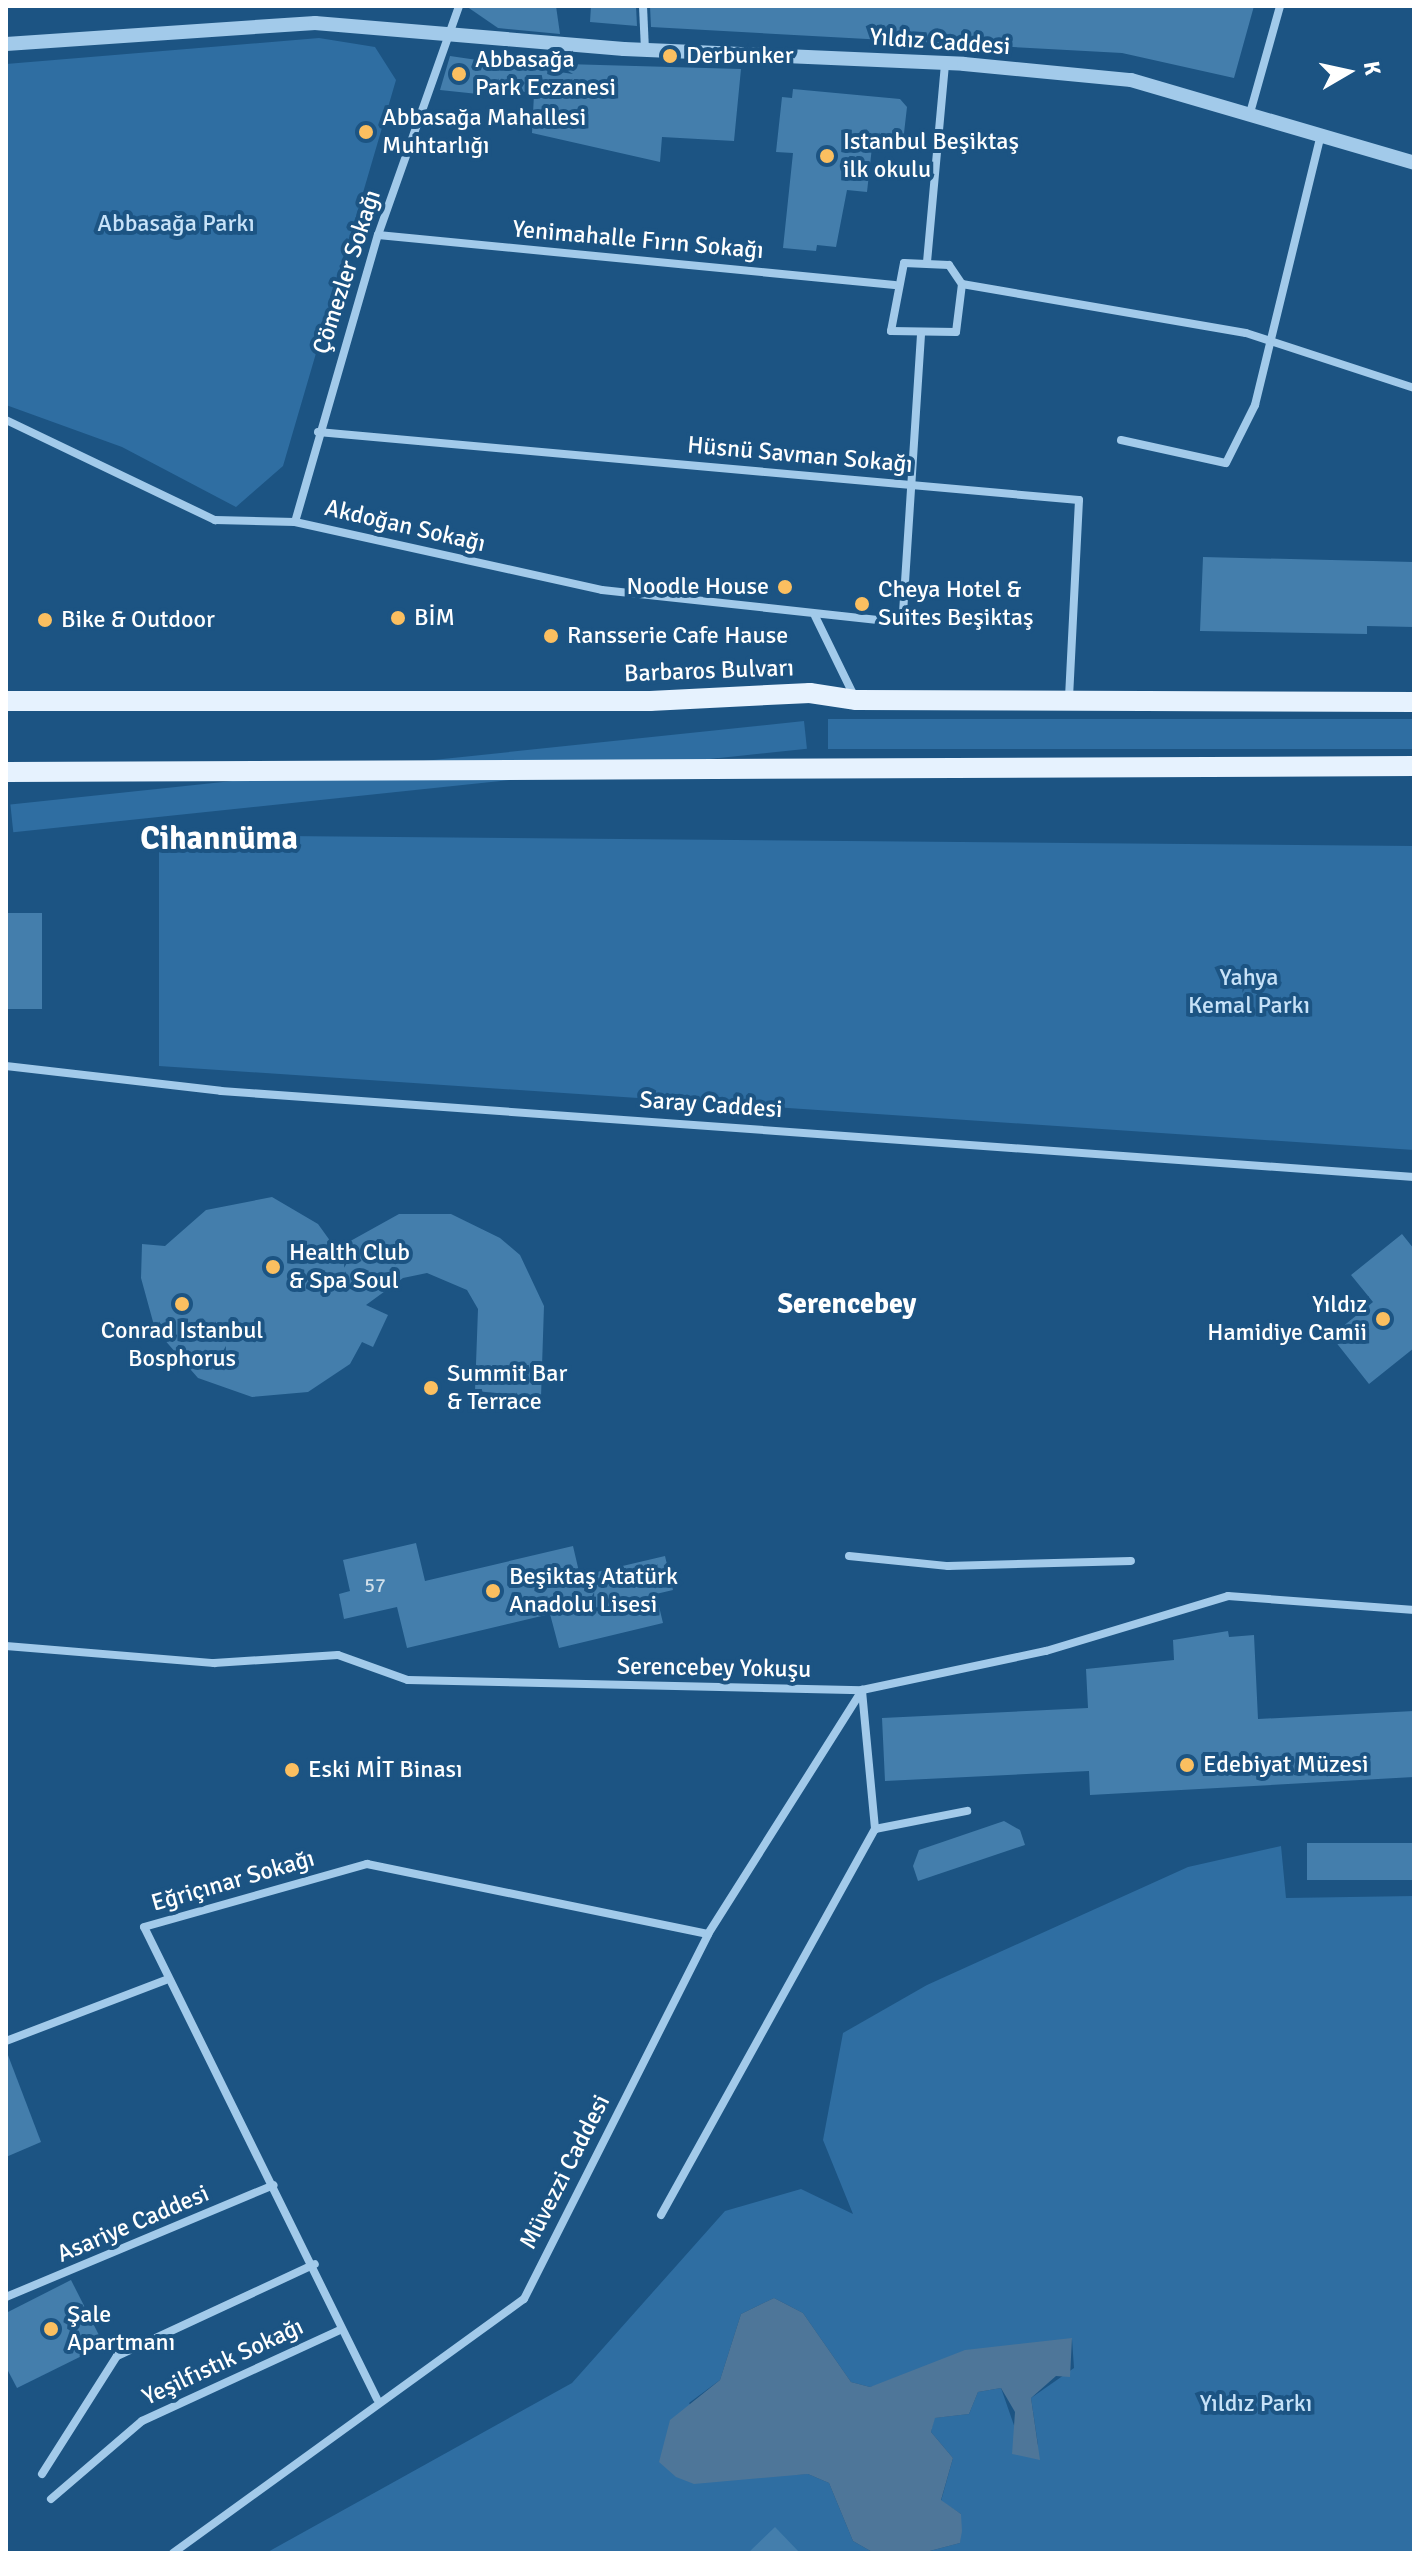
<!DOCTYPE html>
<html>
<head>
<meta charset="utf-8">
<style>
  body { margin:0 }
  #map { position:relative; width:1420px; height:2559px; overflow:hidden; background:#1c5483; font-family:Signika,sans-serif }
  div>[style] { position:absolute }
  .green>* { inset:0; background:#2f6ea2; transform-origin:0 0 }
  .water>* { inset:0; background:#4e7699 }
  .building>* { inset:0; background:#447eac; transform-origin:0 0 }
  .minor>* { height:8px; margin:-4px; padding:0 4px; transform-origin:4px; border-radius:4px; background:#a2caea }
  .tertiary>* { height:14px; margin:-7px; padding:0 7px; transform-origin:7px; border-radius:7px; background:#a2caea }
  .primary>* { height:20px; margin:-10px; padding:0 10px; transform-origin:10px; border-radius:10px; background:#e6f2fe }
  .dots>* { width:22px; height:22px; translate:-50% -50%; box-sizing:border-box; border:4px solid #1c5483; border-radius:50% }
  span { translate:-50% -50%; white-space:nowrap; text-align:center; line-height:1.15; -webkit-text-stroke:8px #1c5483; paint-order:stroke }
  .number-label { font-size:20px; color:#d0dfea }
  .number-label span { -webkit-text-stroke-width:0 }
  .street-label { font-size:24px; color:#fff }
  .poi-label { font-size:24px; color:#fff }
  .left { translate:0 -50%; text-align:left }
  .right { translate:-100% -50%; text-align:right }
  .park-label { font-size:24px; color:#c7e2f8 }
  .quarter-label { font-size:28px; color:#fff; font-weight:700 }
  .district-label { font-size:32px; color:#fff; font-weight:700 }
  .frame { position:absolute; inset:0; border:8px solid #fff; pointer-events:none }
  .north { position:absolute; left:1308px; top:32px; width:80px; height:80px; -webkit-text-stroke:6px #1c5483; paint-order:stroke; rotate:81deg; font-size:22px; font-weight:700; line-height:32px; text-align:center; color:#fff }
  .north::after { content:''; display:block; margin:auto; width:28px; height:36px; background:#fff; clip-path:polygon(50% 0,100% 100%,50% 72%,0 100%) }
</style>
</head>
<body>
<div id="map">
  <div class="green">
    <div style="clip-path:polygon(319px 38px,375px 47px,396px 80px,283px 466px,236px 507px,122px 447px,6px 405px,6px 64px)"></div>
    <div style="left:828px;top:719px;width:586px;height:30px"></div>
    <div style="left:804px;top:721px;width:28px;height:798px;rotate:84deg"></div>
    <div style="clip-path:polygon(159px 835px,1414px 846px,1414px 1150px,159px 1066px)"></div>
    <div style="clip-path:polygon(1281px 1846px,1286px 1898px,1414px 1896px,1414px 2553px,922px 2553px,960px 2543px,961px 2514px,941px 2501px,953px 2458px,931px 2432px,934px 2418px,969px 2414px,978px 2392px,1001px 2388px,1017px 2434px,1038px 2445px,1031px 2398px,1074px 2368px,1072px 2339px,870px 2387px,851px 2382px,803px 2313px,774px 2298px,741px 2314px,720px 2380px,689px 2403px,737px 2477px,808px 2474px,829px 2483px,853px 2541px,874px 2553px,266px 2553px,572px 2383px,725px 2211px,801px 2189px,853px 2214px,823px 2140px,843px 2033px,927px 1985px,1188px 1867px)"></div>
  </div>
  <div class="water">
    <div style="clip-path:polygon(774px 2298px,803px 2313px,851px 2382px,870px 2387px,965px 2350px,1072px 2338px,1070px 2377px,1056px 2376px,1031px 2398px,1040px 2460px,1012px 2454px,1015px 2412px,1001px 2388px,978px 2392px,969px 2414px,935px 2418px,931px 2432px,953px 2458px,941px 2500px,961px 2514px,962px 2531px,960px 2543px,922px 2553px,874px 2553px,853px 2541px,829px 2483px,808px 2474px,694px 2484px,676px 2477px,659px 2462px,670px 2420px,720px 2380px,741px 2314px)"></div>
  </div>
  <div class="building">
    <div style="clip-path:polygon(466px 6px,556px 6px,560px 34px,498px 28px)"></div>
    <div style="clip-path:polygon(591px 6px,636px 6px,637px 26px,590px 22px)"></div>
    <div style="clip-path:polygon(650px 6px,1254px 6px,1234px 78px,1122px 53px,651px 27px)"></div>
    <div style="clip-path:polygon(537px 52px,563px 54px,565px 64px,741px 69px,734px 141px,662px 137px,660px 162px,532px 133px,534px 94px,478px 84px,478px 94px,440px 90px,450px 56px,573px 74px)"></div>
    <div style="clip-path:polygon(793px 89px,900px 99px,907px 107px,903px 142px,873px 138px,867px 192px,847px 190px,836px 247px,817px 245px,816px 251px,783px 248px,793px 153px,776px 152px,782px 97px,792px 98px)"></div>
    <div style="clip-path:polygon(1203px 557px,1414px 562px,1414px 627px,1367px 626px,1367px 634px,1200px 631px)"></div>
    <div style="left:6px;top:913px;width:36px;height:96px"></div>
    <div style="clip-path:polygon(272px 1197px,318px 1224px,336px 1249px,399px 1214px,451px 1214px,500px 1238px,520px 1255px,544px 1306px,541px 1397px,475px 1391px,478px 1309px,467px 1290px,427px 1273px,403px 1278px,366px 1305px,388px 1315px,373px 1347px,362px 1342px,350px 1364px,308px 1392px,252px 1397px,198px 1378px,155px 1329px,141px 1278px,142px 1244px,165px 1246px,206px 1210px)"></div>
    <div style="clip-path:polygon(1402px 1234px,1414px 1249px,1414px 1348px,1369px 1384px,1331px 1336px,1373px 1302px,1351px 1275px)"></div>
    <div style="clip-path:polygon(416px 1543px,425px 1581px,573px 1546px,580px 1576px,665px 1556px,673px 1590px,656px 1594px,663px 1623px,559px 1648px,550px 1614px,407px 1648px,397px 1607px,344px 1619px,339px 1594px,350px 1591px,343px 1560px)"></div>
    <div style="clip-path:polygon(1228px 1631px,1229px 1637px,1254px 1635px,1258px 1719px,1414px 1711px,1414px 1777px,1090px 1795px,1089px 1771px,885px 1781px,882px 1718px,1088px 1708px,1086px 1669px,1174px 1660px,1173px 1640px)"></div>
    <div style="clip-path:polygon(1004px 1821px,1020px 1830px,1025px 1845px,918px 1881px,913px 1866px,919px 1850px)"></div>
    <div style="left:1414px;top:1843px;width:37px;height:107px;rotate:90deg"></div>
    <div style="clip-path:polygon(6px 2050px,41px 2142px,6px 2157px)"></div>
    <div style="clip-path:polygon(71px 2280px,104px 2345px,17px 2388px,6px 2367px,6px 2313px)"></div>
    <div style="clip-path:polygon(775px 2527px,800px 2553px,748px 2553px)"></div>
  </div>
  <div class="minor">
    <div style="left:643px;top:6px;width:44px;rotate:87.4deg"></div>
    <div style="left:1250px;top:113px;width:111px;rotate:-74.3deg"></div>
    <div style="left:378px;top:235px;width:519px;rotate:5.52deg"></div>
    <div style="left:927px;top:262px;width:199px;rotate:-84.8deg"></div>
    <div style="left:904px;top:263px;width:45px;rotate:2.5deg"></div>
    <div style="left:949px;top:265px;width:23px;rotate:56deg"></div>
    <div style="left:962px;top:284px;width:48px;rotate:97.1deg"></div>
    <div style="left:956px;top:332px;width:65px;rotate:-179.1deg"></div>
    <div style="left:891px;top:331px;width:69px;rotate:-79.2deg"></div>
    <div style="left:962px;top:284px;width:288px;rotate:9.8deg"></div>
    <div style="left:1246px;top:333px;width:177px;rotate:18.1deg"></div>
    <div style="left:6px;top:420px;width:232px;rotate:25.6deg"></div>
    <div style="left:215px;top:520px;width:80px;rotate:1.4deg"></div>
    <div style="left:295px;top:522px;width:314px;rotate:12.5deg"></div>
    <div style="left:602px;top:590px;width:289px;rotate:6.2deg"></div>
    <div style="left:889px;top:621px;width:16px;rotate:-30deg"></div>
    <div style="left:903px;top:613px;width:281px;rotate:-86.3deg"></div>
    <div style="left:318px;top:432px;width:764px;rotate:5.11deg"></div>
    <div style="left:1079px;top:500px;width:199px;rotate:92.9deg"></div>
    <div style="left:1121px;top:440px;width:107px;rotate:12.4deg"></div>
    <div style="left:1226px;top:463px;width:65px;rotate:-63.4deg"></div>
    <div style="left:1255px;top:405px;width:279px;rotate:-76.3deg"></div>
    <div style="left:295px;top:522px;width:299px;rotate:-73.9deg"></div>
    <div style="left:378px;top:235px;width:243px;rotate:-70.5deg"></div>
    <div style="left:815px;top:616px;width:91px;rotate:64deg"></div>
    <div style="left:6px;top:1066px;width:216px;rotate:6.6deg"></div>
    <div style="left:221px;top:1091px;width:1196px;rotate:4.12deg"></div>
    <div style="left:849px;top:1556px;width:100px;rotate:5.8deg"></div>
    <div style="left:948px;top:1566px;width:183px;rotate:-1.6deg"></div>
    <div style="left:6px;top:1646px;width:209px;rotate:4.7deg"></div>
    <div style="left:214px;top:1663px;width:124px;rotate:-3.7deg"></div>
    <div style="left:338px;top:1655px;width:74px;rotate:19.7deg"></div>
    <div style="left:408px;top:1680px;width:454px;rotate:1.3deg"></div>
    <div style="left:862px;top:1690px;width:188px;rotate:-12deg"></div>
    <div style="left:1046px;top:1651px;width:190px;rotate:-16.8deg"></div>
    <div style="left:1228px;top:1596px;width:187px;rotate:4.3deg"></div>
    <div style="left:862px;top:1691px;width:139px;rotate:84.6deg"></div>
    <div style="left:875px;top:1829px;width:94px;rotate:-11.1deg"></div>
    <div style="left:6px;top:2041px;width:171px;rotate:-20.9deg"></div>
    <div style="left:661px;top:2215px;width:441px;rotate:-61deg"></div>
    <div style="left:6px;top:2297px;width:290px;rotate:-22.7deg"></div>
    <div style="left:377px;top:2399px;width:526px;rotate:-116.27deg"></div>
    <div style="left:144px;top:1927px;width:232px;rotate:-15.8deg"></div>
    <div style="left:367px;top:1864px;width:348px;rotate:11.6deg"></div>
    <div style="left:42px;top:2474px;width:140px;rotate:-57.6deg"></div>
    <div style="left:117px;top:2356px;width:218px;rotate:-24.9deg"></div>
    <div style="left:51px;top:2499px;width:120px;rotate:-40.6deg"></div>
    <div style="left:142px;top:2421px;width:220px;rotate:-24.7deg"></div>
    <div style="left:173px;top:2553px;width:433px;rotate:-35.9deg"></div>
    <div style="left:524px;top:2299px;width:409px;rotate:-63.2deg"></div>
    <div style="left:708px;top:1934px;width:289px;rotate:-57.7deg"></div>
  </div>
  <div class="tertiary">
    <div style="left:6px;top:44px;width:310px;rotate:-3.9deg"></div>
    <div style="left:315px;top:23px;width:310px;rotate:4.8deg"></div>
    <div style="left:624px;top:49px;width:340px;rotate:2.5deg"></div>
    <div style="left:964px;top:64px;width:168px;rotate:5.5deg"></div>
    <div style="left:1131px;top:80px;width:295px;rotate:16.3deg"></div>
  </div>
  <div class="primary">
    <div style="left:6px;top:701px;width:644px"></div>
    <div style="left:650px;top:701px;width:160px;rotate:-2.9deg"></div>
    <div style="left:810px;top:693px;width:47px;rotate:8.7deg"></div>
    <div style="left:856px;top:700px;width:558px;rotate:0.21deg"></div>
    <div style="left:6px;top:772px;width:1408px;rotate:-0.24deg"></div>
  </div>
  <div class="dots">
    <div style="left:670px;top:56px;background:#fbbf60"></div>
    <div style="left:459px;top:74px;background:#fbbf60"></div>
    <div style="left:366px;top:132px;background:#fbbf60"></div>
    <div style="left:827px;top:156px;background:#fbbf60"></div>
    <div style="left:785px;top:587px;background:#fbbf60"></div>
    <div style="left:862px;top:604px;background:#fbbf60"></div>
    <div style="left:398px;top:618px;background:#fbbf60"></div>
    <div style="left:45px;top:620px;background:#fbbf60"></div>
    <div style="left:551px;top:636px;background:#fbbf60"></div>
    <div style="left:273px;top:1267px;background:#fbbf60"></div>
    <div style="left:182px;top:1304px;background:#fbbf60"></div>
    <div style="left:1383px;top:1319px;background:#fbbf60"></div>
    <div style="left:431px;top:1388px;background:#fbbf60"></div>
    <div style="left:493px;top:1591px;background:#fbbf60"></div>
    <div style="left:1187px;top:1765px;background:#fbbf60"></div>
    <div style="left:292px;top:1770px;background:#fbbf60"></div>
    <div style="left:51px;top:2329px;background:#fbbf60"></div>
  </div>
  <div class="number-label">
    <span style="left:375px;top:1585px">57</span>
  </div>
  <div class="street-label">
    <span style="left:940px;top:42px;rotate:4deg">Yıldız Caddesi</span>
    <span style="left:638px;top:240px;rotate:5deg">Yenimahalle Fırın Sokağı</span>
    <span style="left:347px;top:272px;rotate:-72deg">Çömezler Sokağı</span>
    <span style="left:800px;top:455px;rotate:5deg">Hüsnü Savman Sokağı</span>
    <span style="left:405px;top:526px;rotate:13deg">Akdoğan Sokağı</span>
    <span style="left:709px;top:671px;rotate:-2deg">Barbaros Bulvarı</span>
    <span style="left:711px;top:1105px;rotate:4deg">Saray Caddesi</span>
    <span style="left:714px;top:1668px;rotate:1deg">Serencebey Yokuşu</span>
    <span style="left:233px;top:1881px;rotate:-16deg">Eğriçınar Sokağı</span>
    <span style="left:565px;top:2172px;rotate:-63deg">Müvezzi Caddesi</span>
    <span style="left:133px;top:2224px;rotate:-23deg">Asariye Caddesi</span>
    <span style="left:223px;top:2362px;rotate:-25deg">Yeşilfıstık Sokağı</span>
  </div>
  <div class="poi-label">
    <span class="left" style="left:686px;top:56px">Derbunker</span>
    <span class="left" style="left:475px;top:74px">Abbasağa<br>Park Eczanesi</span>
    <span class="left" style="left:382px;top:132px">Abbasağa Mahallesi<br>Muhtarlığı</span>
    <span class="left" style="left:843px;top:156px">Istanbul Beşiktaş<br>ilk okulu</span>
    <span class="right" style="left:769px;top:587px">Noodle House</span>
    <span class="left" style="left:878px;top:604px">Cheya Hotel &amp;<br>Suites Beşiktaş</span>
    <span class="left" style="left:414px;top:618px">BİM</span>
    <span class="left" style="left:61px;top:620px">Bike &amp; Outdoor</span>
    <span class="left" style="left:567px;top:636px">Ransserie Cafe Hause</span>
    <span class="left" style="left:289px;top:1267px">Health Club<br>&amp; Spa Soul</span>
    <span class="right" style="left:1367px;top:1319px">Yıldız<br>Hamidiye Camii</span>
    <span style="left:182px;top:1345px">Conrad Istanbul<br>Bosphorus</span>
    <span class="left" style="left:447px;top:1388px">Summit Bar<br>&amp; Terrace</span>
    <span class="left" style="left:509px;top:1591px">Beşiktaş Atatürk<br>Anadolu Lisesi</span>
    <span class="left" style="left:1203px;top:1765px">Edebiyat Müzesi</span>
    <span class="left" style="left:308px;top:1770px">Eski MİT Binası</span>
    <span class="left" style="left:67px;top:2329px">Şale<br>Apartmanı</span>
  </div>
  <div class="park-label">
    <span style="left:176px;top:224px">Abbasağa Parkı</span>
    <span style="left:1249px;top:992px">Yahya<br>Kemal Parkı</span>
    <span style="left:1256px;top:2404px">Yıldız Parkı</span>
  </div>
  <div class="quarter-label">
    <span style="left:847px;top:1304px">Serencebey</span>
  </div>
  <div class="district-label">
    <span style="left:219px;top:839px">Cihannüma</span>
  </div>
  <div class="frame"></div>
  <div class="north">K</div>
</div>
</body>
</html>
